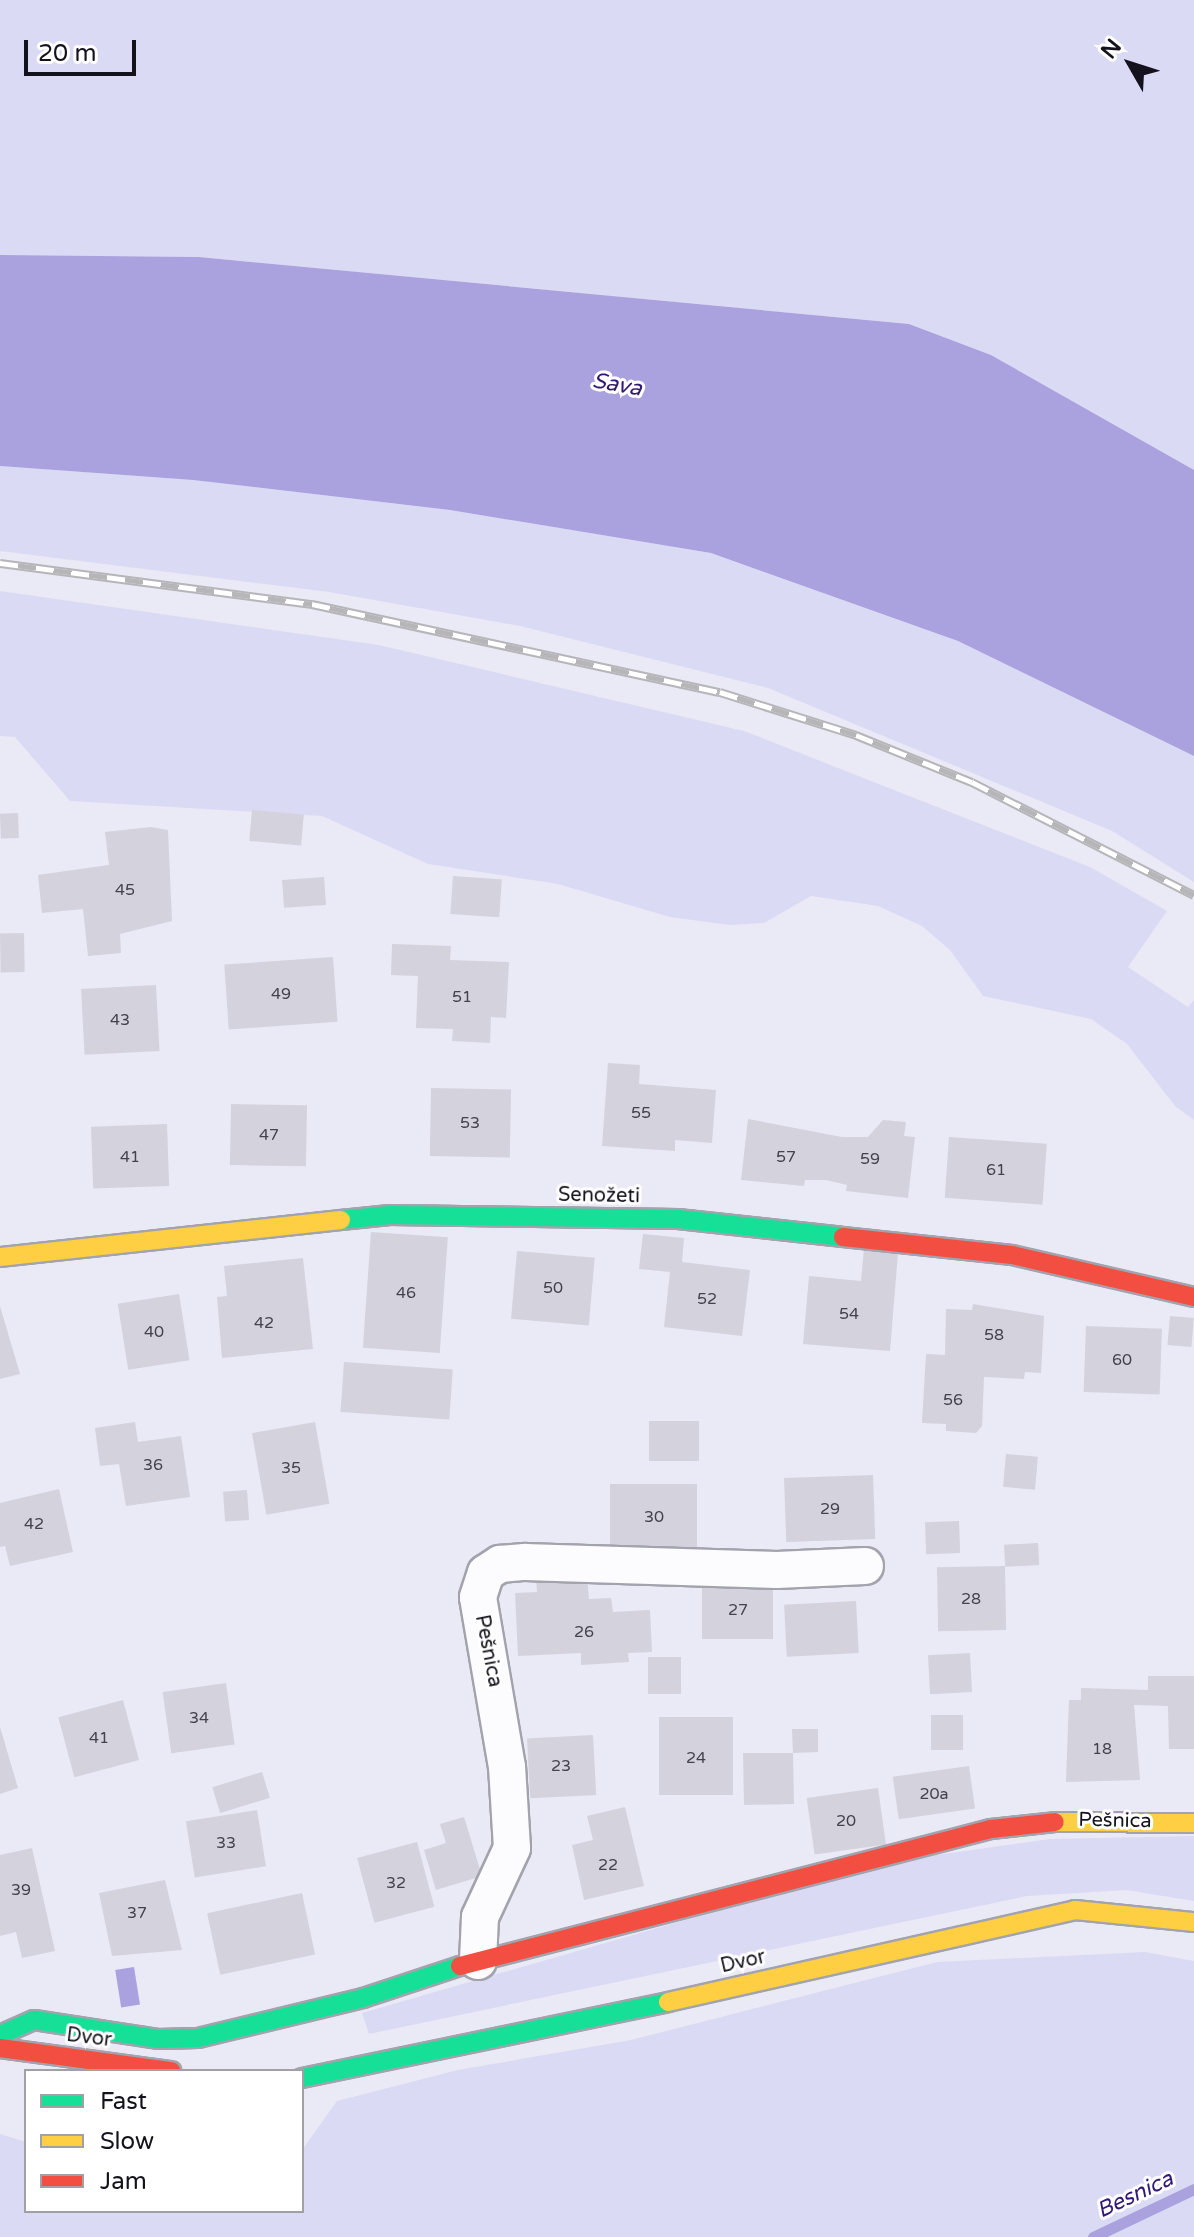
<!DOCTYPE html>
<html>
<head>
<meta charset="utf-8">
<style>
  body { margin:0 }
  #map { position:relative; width:1194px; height:2237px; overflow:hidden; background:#eae9f6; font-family:"Varela Round",sans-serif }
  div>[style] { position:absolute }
  .green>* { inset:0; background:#dbdaf5 }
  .water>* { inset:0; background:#a9a2de; transform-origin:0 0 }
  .stream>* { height:11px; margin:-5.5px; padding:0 5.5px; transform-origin:5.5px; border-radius:5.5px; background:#a9a2de }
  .building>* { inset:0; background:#d3d2dd; transform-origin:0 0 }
  .roads { filter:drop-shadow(2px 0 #a3a3ad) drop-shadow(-2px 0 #a3a3ad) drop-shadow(0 2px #a3a3ad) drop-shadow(0 -2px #a3a3ad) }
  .street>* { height:36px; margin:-18px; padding:0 18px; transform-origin:18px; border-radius:18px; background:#fcfcfe }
  .fast>* { height:18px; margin:-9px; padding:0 9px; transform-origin:9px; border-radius:9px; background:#16e098 }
  .slow>* { height:18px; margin:-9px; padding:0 9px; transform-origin:9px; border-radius:9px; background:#ffcf43 }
  .jam>* { height:18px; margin:-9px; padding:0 9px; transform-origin:9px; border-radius:9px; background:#f24e42 }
  .rail>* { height:9px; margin-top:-4.5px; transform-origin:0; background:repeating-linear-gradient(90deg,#fff 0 18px,#b6b6b9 0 36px); box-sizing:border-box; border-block:2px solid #b6b6b9 }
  span { translate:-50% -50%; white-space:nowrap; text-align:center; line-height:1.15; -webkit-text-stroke:6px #fff; paint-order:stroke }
  .number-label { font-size:16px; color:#44434d }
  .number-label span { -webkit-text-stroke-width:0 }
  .street-label { font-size:20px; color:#14131d }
  .water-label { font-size:22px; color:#321876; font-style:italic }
  .legend { position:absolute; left:24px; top:2069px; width:280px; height:144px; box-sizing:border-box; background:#fff; border:2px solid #a1a1a5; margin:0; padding:10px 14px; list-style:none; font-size:24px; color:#14131d }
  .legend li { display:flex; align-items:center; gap:16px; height:40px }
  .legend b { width:40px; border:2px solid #a1a1a5 }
  .north { position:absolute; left:1090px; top:24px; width:80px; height:80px; -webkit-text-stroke:6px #fff; paint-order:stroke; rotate:309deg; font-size:22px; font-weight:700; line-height:32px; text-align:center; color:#14131d }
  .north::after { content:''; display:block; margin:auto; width:28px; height:36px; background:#14131d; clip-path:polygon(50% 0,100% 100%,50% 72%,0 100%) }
  .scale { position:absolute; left:24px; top:40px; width:112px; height:36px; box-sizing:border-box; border:4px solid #14131d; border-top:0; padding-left:10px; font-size:24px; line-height:28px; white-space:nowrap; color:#14131d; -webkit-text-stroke:6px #fff; paint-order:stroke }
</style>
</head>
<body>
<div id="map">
  <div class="green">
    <div style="clip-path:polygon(0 0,1194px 0,1194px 470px,991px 355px,909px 324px,199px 257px,0 255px)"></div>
    <div style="clip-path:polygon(0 466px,193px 480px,450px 510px,711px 553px,958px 641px,1194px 756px,1194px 882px,1112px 831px,768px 688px,520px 626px,329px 592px,0 551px)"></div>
    <div style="clip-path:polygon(0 591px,379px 645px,744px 731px,1090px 867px,1167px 911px,1128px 967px,1188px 1007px,1194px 1000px,1194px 1120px,1175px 1106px,1127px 1044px,1091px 1019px,983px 996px,950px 950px,922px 926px,878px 906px,811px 896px,764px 923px,730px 925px,670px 917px,558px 884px,428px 864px,322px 816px,70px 801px,15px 737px,0 736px)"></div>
    <div style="clip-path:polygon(1194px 1836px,1194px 1901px,1126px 1890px,1027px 1896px,369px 2034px,362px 2013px,886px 1862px,1050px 1839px)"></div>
    <div style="clip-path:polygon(1145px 1952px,1194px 1961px,1194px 2237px,0 2237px,0 2134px,26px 2142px,26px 2211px,302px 2211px,302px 2150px,337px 2101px,458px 2070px,631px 2040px,937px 1962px)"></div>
  </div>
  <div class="water">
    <div style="clip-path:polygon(0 255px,199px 257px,909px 324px,991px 355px,1194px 470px,1194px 756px,958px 641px,711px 553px,450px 510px,193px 480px,0 466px)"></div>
    <div style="left:134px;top:1967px;width:38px;height:19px;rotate:81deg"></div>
  </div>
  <div class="stream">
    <div style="left:1093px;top:2237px;width:112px;rotate:-25.4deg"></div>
  </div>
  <div class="building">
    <div style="left:252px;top:810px;width:52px;height:31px;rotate:5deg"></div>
    <div style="left:18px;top:813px;width:25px;height:18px;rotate:88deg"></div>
    <div style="clip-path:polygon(151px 827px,168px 830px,172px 921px,120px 934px,121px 953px,88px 956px,83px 909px,42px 913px,38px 875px,109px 865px,105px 832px)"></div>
    <div style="left:453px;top:876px;width:49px;height:38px;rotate:4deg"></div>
    <div style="left:324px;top:877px;width:28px;height:42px;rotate:86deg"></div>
    <div style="left:24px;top:933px;width:39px;height:24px;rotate:89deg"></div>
    <div style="clip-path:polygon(392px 944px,451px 946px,450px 960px,509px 962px,506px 1018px,491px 1017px,490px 1043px,452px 1041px,453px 1029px,416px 1028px,418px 976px,391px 975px)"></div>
    <div style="left:333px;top:957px;width:65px;height:109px;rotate:86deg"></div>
    <div style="left:156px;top:985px;width:66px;height:75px;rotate:87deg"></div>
    <div style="clip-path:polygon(608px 1063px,640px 1065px,639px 1084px,716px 1090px,712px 1143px,675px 1140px,675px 1151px,602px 1146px)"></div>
    <div style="left:431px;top:1088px;width:80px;height:68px;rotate:1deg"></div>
    <div style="left:231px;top:1104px;width:76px;height:61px;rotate:1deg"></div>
    <div style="clip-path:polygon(748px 1119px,842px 1137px,868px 1137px,883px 1120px,906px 1122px,904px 1136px,915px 1137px,908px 1198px,846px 1191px,847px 1185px,826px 1180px,805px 1180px,804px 1186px,741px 1180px)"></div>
    <div style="left:167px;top:1124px;width:62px;height:76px;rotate:88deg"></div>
    <div style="left:949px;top:1137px;width:98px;height:61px;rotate:4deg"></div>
    <div style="left:371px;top:1232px;width:77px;height:116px;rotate:4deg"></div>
    <div style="clip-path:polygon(643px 1234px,684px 1238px,682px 1262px,750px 1270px,742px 1336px,664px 1327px,670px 1272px,639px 1269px)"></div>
    <div style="clip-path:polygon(864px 1249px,898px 1253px,890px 1351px,803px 1344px,809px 1276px,861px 1281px)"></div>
    <div style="left:517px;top:1251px;width:78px;height:68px;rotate:5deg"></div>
    <div style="clip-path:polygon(303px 1258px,313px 1349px,222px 1358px,217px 1297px,227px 1296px,224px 1266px)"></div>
    <div style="left:179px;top:1294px;width:67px;height:62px;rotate:81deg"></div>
    <div style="clip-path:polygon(973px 1304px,1044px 1316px,1041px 1373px,1025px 1372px,1024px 1379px,984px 1377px,982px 1426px,976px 1433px,946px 1431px,946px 1424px,922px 1423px,926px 1354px,945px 1355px,946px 1309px,972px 1310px)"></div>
    <div style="clip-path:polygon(0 1306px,20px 1374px,0 1379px)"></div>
    <div style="left:1170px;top:1316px;width:24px;height:29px;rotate:5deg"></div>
    <div style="left:1086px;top:1326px;width:76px;height:66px;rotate:2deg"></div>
    <div style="left:344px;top:1362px;width:109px;height:50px;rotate:4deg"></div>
    <div style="left:699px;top:1421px;width:40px;height:50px;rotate:90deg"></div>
    <div style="clip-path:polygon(135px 1422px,138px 1442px,181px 1436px,190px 1497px,126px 1506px,119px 1464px,100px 1466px,95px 1428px)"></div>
    <div style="left:315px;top:1422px;width:83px;height:64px;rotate:80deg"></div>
    <div style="left:1006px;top:1454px;width:32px;height:33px;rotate:5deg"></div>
    <div style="left:873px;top:1475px;width:64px;height:89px;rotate:88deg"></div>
    <div style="left:697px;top:1484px;width:64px;height:87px;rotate:90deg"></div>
    <div style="clip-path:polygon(59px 1489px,73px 1552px,10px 1566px,5px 1546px,0 1547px,0 1503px)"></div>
    <div style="left:247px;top:1490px;width:30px;height:24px;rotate:86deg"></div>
    <div style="left:959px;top:1521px;width:32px;height:34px;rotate:88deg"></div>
    <div style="left:1038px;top:1543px;width:22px;height:34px;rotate:87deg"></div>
    <div style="left:1005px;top:1566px;width:64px;height:68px;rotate:89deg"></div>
    <div style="clip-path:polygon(587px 1575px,589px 1599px,611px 1598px,613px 1612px,650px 1610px,652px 1652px,628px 1653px,629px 1662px,581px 1665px,581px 1653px,518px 1656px,515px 1593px,537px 1592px,536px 1577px)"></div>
    <div style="left:702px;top:1581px;width:71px;height:58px"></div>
    <div style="left:856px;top:1601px;width:52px;height:72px;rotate:87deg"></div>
    <div style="left:970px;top:1653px;width:39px;height:42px;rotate:87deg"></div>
    <div style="left:681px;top:1657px;width:37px;height:33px;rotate:90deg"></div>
    <div style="clip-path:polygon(1148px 1676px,1194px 1676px,1194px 1749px,1169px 1749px,1168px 1706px,1134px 1705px,1140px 1780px,1066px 1782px,1069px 1700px,1081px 1700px,1081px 1688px,1148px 1690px)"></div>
    <div style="left:226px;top:1683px;width:62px;height:64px;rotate:82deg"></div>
    <div style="left:123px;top:1700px;width:62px;height:67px;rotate:75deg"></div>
    <div style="left:931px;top:1715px;width:32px;height:35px"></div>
    <div style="left:733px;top:1717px;width:78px;height:74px;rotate:90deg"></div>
    <div style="clip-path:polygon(0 1727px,18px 1788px,0 1794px)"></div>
    <div style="clip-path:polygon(792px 1729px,818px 1729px,818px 1752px,793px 1753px,794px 1804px,744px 1805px,743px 1753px,793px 1753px)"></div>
    <div style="left:593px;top:1735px;width:60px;height:66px;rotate:87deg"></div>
    <div style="left:969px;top:1766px;width:43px;height:77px;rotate:82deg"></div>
    <div style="left:262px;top:1772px;width:27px;height:52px;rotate:73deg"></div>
    <div style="left:878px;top:1788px;width:57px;height:72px;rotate:82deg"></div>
    <div style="clip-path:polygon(625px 1807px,644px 1886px,584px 1900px,572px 1845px,593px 1840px,587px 1816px)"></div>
    <div style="left:257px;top:1810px;width:57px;height:72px;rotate:81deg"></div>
    <div style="clip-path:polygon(464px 1817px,482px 1876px,436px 1890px,424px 1850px,446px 1843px,440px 1824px)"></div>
    <div style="left:417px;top:1842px;width:67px;height:62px;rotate:75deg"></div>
    <div style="clip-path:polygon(32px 1848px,55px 1951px,22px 1958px,16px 1932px,0 1936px,0 1855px)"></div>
    <div style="clip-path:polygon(165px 1880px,182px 1950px,112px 1956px,99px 1893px)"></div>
    <div style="left:302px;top:1893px;width:63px;height:97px;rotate:78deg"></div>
  </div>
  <div class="roads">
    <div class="street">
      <div style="left:478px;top:1961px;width:44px;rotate:-87.4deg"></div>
      <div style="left:480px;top:1917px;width:76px;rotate:-65.1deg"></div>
      <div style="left:512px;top:1848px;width:81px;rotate:-93.5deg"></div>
      <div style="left:507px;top:1767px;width:172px;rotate:-99.7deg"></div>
      <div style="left:478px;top:1597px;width:25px;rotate:-72deg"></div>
      <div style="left:486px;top:1573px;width:17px;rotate:-33deg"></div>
      <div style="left:500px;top:1564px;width:25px;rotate:-5deg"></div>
      <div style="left:525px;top:1562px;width:252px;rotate:1.8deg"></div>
      <div style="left:777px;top:1570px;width:88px;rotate:-2.6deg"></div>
    </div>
    <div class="fast">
      <div style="left:341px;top:1220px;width:49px;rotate:-5.8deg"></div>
      <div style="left:390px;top:1215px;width:288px;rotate:0.8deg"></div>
      <div style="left:678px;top:1219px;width:166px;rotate:6.2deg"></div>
      <div style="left:0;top:2035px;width:37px;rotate:-24deg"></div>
      <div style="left:34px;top:2020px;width:125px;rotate:8.7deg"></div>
      <div style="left:158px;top:2039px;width:40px;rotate:-1.4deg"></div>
      <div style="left:198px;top:2038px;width:170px;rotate:-13.6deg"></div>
      <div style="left:363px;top:1998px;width:102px;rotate:-18.3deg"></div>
      <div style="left:302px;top:2078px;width:374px;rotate:-11.7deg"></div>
    </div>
    <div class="slow">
      <div style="left:0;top:1257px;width:343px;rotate:-6.2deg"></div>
      <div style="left:1055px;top:1822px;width:139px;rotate:0.4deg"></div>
      <div style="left:668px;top:2002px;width:417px;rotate:-12.7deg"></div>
      <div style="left:1075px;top:1910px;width:120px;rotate:5.8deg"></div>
    </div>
    <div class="jam">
      <div style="left:843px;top:1237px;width:170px;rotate:6.1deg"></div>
      <div style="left:1012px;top:1255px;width:187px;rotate:13deg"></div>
      <div style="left:460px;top:1966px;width:548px;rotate:-14.47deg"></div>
      <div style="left:991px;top:1829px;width:64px;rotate:-6.2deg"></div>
      <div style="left:0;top:2048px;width:173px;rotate:7.7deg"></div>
    </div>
  </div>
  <div class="rail">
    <div style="left:0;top:563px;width:315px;rotate:7.5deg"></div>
    <div style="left:312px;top:604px;width:417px;rotate:12.2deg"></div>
    <div style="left:720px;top:692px;width:143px;rotate:17.5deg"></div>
    <div style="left:856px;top:735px;width:125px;rotate:22.1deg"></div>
    <div style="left:972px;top:782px;width:249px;rotate:27deg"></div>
  </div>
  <div class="number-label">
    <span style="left:125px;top:890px">45</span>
    <span style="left:281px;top:994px">49</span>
    <span style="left:462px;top:997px">51</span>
    <span style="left:120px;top:1020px">43</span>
    <span style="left:641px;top:1113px">55</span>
    <span style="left:470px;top:1123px">53</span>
    <span style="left:269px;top:1135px">47</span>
    <span style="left:130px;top:1157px">41</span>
    <span style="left:786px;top:1157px">57</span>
    <span style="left:870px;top:1159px">59</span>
    <span style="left:996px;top:1170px">61</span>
    <span style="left:553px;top:1288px">50</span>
    <span style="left:406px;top:1293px">46</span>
    <span style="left:707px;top:1299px">52</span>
    <span style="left:849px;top:1314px">54</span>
    <span style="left:264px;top:1323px">42</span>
    <span style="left:154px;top:1332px">40</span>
    <span style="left:994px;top:1335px">58</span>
    <span style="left:1122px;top:1360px">60</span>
    <span style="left:953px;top:1400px">56</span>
    <span style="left:153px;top:1465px">36</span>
    <span style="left:291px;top:1468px">35</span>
    <span style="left:830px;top:1509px">29</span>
    <span style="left:654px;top:1517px">30</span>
    <span style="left:34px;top:1524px">42</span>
    <span style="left:971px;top:1599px">28</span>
    <span style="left:738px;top:1610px">27</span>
    <span style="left:584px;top:1632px">26</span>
    <span style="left:199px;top:1718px">34</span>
    <span style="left:99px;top:1738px">41</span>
    <span style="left:1102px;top:1749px">18</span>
    <span style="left:696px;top:1758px">24</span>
    <span style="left:561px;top:1766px">23</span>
    <span style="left:934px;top:1794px">20a</span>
    <span style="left:846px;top:1821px">20</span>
    <span style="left:226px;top:1843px">33</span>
    <span style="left:608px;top:1865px">22</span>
    <span style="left:396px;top:1883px">32</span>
    <span style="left:21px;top:1890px">39</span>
    <span style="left:137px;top:1913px">37</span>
  </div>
  <div class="street-label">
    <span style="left:599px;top:1196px;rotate:1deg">Senožeti</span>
    <span style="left:488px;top:1651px;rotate:79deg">Pešnica</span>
    <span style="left:1115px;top:1821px;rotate:1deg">Pešnica</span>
    <span style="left:743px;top:1962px;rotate:-13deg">Dvor</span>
    <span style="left:89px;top:2038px;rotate:7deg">Dvor</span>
  </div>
  <div class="water-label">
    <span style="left:617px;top:385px;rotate:10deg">Sava</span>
    <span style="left:1135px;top:2195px;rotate:-25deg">Besnica</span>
  </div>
  <ul class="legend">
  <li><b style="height:10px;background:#16e098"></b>Fast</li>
  <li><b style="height:10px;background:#ffcf43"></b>Slow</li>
  <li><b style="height:10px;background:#f24e42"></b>Jam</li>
  </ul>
  <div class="north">N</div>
  <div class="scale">20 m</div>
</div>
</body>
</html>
